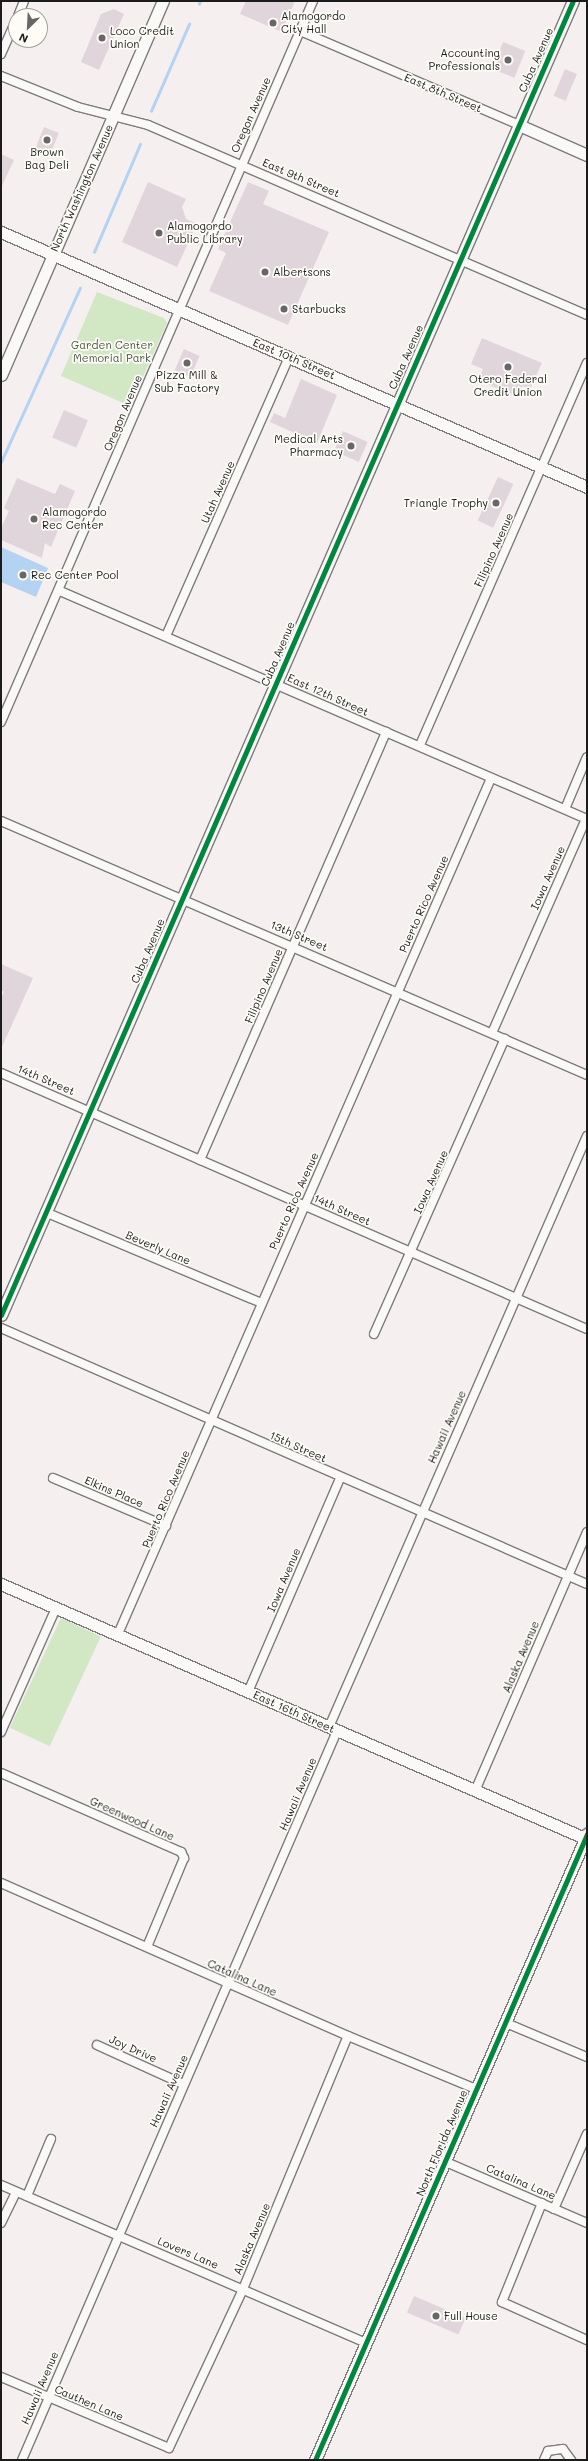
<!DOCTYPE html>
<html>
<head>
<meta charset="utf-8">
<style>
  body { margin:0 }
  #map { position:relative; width:588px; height:2461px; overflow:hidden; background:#f5eff0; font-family:Mali,sans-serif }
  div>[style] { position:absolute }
  .green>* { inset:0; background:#d2e8c5; transform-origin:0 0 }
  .water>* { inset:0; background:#b4d2f2 }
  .stream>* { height:2.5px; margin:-1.25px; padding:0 1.25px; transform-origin:1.25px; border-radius:1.25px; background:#b4d2f2 }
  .building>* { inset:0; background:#e1d5dc; transform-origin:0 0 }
  .roads { filter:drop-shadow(1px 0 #7e7b7b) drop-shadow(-1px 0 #7e7b7b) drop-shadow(0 1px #7e7b7b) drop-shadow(0 -1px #7e7b7b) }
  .street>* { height:8px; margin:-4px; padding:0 4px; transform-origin:4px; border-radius:4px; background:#faf9f8 }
  .secondary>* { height:11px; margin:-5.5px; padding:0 5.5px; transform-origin:5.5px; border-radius:5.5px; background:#faf9f8 }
  .cycleway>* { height:5px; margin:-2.5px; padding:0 2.5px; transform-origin:2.5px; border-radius:2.5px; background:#00873e }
  .dots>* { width:11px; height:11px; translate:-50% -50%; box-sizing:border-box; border:2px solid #fdfcf7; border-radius:50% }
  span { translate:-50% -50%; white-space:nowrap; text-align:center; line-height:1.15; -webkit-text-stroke:3.5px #fdfcf7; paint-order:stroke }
  .poi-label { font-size:11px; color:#1c1c1c }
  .left { translate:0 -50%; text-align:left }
  .right { translate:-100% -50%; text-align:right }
  .street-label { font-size:11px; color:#1c1c1c }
  .park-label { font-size:11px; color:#4a5844 }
  .frame { position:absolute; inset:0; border:2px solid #1c1c1c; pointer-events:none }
  .north { position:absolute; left:8px; top:8px; width:40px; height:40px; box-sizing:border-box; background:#fdfcf7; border:1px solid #a3a29f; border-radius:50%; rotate:204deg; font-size:11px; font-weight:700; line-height:16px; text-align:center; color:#1c1c1c }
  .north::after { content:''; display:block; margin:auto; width:14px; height:18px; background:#686666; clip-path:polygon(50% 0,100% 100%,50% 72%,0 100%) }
</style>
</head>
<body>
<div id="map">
  <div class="green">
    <div style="clip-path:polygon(97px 292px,164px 318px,167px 323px,130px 406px,61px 376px)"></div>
    <div style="left:61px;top:1618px;width:44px;height:121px;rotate:25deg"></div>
  </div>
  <div class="water">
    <div style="clip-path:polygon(1px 547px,48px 568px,36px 597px,1px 582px)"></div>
  </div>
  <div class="stream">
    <div style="left:199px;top:4px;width:3px;rotate:-72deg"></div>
    <div style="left:151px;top:111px;width:95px;rotate:-66.4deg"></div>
    <div style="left:94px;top:252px;width:117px;rotate:-66.9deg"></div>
    <div style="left:1px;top:462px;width:191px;rotate:-65.6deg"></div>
  </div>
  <div class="building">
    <div style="clip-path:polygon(246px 1px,295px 1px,282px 32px,240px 14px)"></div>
    <div style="clip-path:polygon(114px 9px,124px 14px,99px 70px,81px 62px,101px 14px)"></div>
    <div style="left:503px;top:42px;width:24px;height:29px;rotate:22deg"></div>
    <div style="left:565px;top:69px;width:13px;height:29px;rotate:23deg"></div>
    <div style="left:44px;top:127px;width:16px;height:22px;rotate:22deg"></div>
    <div style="clip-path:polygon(1px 154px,14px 160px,1px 188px)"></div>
    <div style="clip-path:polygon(148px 182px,186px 199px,182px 207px,186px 219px,197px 224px,177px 267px,122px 242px)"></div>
    <div style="clip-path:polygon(248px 182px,269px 191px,263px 204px,329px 232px,288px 325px,209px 291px,226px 253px,218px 249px)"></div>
    <div style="clip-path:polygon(482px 338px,542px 363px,530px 389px,522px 386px,518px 397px,478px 380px,483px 369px,471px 364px)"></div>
    <div style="left:184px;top:349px;width:17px;height:23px;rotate:24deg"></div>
    <div style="clip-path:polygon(301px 379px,337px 395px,317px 443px,270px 422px,274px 413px,285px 418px)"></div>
    <div style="left:64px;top:410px;width:26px;height:30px;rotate:23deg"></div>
    <div style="left:343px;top:431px;width:27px;height:22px;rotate:24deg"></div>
    <div style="left:498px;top:477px;width:17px;height:48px;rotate:25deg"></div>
    <div style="clip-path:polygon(17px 478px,55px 494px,60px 484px,75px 491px,51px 547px,45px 543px,42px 558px,1px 540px,1px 528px,9px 511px,4px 508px)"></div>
    <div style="clip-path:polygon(1px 964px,33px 978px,1px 1049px,1px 998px,4px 992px,1px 990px)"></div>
    <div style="left:414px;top:2296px;width:56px;height:18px;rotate:23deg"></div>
  </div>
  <div class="roads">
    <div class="street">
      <div style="left:18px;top:16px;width:16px;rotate:-68deg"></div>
      <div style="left:300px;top:31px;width:238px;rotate:23.2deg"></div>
      <div style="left:1px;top:54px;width:37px;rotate:-66deg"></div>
      <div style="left:1px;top:76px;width:83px;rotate:21.9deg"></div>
      <div style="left:78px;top:107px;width:72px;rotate:14.4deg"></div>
      <div style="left:148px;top:125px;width:478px;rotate:23.4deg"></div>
      <div style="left:60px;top:591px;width:574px;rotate:23.4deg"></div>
      <div style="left:166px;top:636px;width:305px;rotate:-66.2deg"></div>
      <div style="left:1px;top:722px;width:786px;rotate:-66.6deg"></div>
      <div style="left:420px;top:745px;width:417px;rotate:-66.4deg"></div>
      <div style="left:565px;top:809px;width:56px;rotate:-67.1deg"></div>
      <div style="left:1px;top:821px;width:639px;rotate:23.43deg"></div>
      <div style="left:492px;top:1033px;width:234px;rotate:-66.3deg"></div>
      <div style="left:1px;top:1073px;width:639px;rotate:23.6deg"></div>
      <div style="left:200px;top:1160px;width:467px;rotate:-66.5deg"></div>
      <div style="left:45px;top:1212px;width:234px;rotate:22.8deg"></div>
      <div style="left:1px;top:1328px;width:639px;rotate:23.6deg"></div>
      <div style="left:374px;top:1334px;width:323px;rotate:-66.1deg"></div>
      <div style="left:53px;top:1478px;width:123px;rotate:23deg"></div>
      <div style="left:118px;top:1634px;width:934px;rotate:-66.45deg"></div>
      <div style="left:248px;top:1692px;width:233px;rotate:-66.7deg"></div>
      <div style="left:329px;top:1727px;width:645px;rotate:-66.42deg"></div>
      <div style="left:1px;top:1732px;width:136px;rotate:-66.1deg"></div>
      <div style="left:1px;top:1773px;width:197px;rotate:23.7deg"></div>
      <div style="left:181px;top:1852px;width:7px;rotate:63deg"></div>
      <div style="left:184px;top:1858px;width:96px;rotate:112.6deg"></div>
      <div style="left:475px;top:1791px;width:282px;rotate:-66.6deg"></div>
      <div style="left:1px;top:1883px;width:379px;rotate:23.8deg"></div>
      <div style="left:348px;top:2036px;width:139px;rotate:22.5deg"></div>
      <div style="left:506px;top:2023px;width:88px;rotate:22.8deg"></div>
      <div style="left:97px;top:2045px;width:94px;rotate:24.4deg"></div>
      <div style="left:446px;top:2162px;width:154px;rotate:23.4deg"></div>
      <div style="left:1px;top:2185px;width:398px;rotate:23.4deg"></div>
      <div style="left:27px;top:2196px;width:62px;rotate:-67.2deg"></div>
      <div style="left:542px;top:2203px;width:107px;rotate:112deg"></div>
      <div style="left:502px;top:2302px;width:93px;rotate:24.1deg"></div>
      <div style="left:554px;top:2209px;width:82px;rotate:-66.3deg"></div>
      <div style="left:1px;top:2223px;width:34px;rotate:-64deg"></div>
      <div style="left:1px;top:2377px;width:182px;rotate:22.9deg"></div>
      <div style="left:169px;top:2448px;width:175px;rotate:-65deg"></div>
      <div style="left:243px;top:2289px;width:274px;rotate:-67.5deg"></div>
      <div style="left:22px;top:2460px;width:794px;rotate:-66.63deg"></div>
      <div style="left:544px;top:2460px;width:10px;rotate:-66deg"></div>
      <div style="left:548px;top:2451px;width:15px;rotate:-8deg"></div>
      <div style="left:563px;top:2449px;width:14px;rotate:54deg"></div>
    </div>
    <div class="secondary">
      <div style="left:519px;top:125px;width:74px;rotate:23.8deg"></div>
      <div style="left:1px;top:232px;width:639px;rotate:23.52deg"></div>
      <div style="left:1px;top:375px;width:408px;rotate:-66.6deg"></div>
      <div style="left:1px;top:1315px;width:1433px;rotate:-66.48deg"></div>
      <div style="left:1px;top:1584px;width:639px;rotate:23.52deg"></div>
      <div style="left:315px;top:2460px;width:683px;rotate:-66.51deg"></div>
    </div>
  </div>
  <div class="cycleway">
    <div style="left:1px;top:1315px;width:1433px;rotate:-66.48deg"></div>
    <div style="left:315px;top:2460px;width:683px;rotate:-66.51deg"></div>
  </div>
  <div class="dots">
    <div style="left:273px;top:23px;background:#686666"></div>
    <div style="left:102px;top:38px;background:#686666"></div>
    <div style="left:508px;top:60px;background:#686666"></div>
    <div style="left:47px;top:140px;background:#686666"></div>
    <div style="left:159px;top:233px;background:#686666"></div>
    <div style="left:265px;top:272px;background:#686666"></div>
    <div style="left:284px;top:309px;background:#686666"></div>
    <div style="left:187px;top:363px;background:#686666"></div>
    <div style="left:508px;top:367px;background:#686666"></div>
    <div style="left:351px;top:446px;background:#686666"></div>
    <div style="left:496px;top:503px;background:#686666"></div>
    <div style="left:34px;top:519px;background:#686666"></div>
    <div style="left:23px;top:575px;background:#686666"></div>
    <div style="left:436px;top:2316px;background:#686666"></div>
  </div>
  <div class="poi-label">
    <span class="left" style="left:281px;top:23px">Alamogordo<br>City Hall</span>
    <span class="left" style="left:110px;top:38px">Loco Credit<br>Union</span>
    <span class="right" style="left:500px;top:60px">Accounting<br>Professionals</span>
    <span style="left:47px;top:159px">Brown<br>Bag Deli</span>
    <span class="left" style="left:167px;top:233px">Alamogordo<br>Public Library</span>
    <span class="left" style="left:273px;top:272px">Albertsons</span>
    <span class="left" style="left:292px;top:309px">Starbucks</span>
    <span style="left:187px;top:382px">Pizza Mill &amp;<br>Sub Factory</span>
    <span style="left:508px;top:386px">Otero Federal<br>Credit Union</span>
    <span class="right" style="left:343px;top:446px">Medical Arts<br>Pharmacy</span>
    <span class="right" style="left:488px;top:503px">Triangle Trophy</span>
    <span class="left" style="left:42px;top:519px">Alamogordo<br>Rec Center</span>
    <span class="left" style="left:31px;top:575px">Rec Center Pool</span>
    <span class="left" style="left:444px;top:2316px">Full House</span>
  </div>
  <div class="street-label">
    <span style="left:536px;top:60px;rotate:-66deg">Cuba Avenue</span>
    <span style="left:443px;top:93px;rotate:23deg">East 8th Street</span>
    <span style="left:251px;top:115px;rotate:-66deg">Oregon Avenue</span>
    <span style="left:301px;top:178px;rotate:23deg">East 9th Street</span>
    <span style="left:82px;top:188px;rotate:-66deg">North Washington Avenue</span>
    <span style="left:406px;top:357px;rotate:-66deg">Cuba Avenue</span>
    <span style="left:294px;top:359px;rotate:23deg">East 10th Street</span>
    <span style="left:123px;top:413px;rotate:-67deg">Oregon Avenue</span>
    <span style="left:218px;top:492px;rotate:-66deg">Utah Avenue</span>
    <span style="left:494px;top:550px;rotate:-66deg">Filipino Avenue</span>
    <span style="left:278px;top:654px;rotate:-67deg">Cuba Avenue</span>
    <span style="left:328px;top:695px;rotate:24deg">East 12th Street</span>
    <span style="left:548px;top:878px;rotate:-66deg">Iowa Avenue</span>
    <span style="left:424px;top:904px;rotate:-66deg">Puerto Rico Avenue</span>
    <span style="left:299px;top:936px;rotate:23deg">13th Street</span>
    <span style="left:148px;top:951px;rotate:-67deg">Cuba Avenue</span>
    <span style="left:264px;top:986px;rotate:-67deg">Filipino Avenue</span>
    <span style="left:46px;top:1080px;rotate:23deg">14th Street</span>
    <span style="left:431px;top:1182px;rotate:-66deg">Iowa Avenue</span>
    <span style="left:294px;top:1201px;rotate:-66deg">Puerto Rico Avenue</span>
    <span style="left:342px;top:1210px;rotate:24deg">14th Street</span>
    <span style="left:158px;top:1248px;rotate:23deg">Beverly Lane</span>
    <span style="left:447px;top:1427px;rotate:-66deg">Hawaii Avenue</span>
    <span style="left:298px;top:1447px;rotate:24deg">15th Street</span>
    <span style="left:114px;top:1492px;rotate:23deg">Elkins Place</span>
    <span style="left:166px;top:1499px;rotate:-67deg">Puerto Rico Avenue</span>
    <span style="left:284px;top:1580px;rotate:-67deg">Iowa Avenue</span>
    <span style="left:521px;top:1657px;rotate:-67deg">Alaska Avenue</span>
    <span style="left:294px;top:1712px;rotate:24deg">East 16th Street</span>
    <span style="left:298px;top:1794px;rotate:-67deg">Hawaii Avenue</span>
    <span style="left:132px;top:1819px;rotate:24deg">Greenwood Lane</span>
    <span style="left:242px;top:1978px;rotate:24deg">Catalina Lane</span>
    <span style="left:133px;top:2049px;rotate:24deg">Joy Drive</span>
    <span style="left:169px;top:2091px;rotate:-66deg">Hawaii Avenue</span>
    <span style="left:442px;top:2143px;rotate:-67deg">North Florida Avenue</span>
    <span style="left:521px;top:2182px;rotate:23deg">Catalina Lane</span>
    <span style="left:252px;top:2239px;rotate:-67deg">Alaska Avenue</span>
    <span style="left:188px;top:2253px;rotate:23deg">Lovers Lane</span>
    <span style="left:40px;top:2388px;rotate:-67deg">Hawaii Avenue</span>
    <span style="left:89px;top:2403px;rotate:23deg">Cauthen Lane</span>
  </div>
  <div class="park-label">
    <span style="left:112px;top:352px">Garden Center<br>Memorial Park</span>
  </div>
  <div class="frame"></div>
  <div class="north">N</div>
</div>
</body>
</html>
